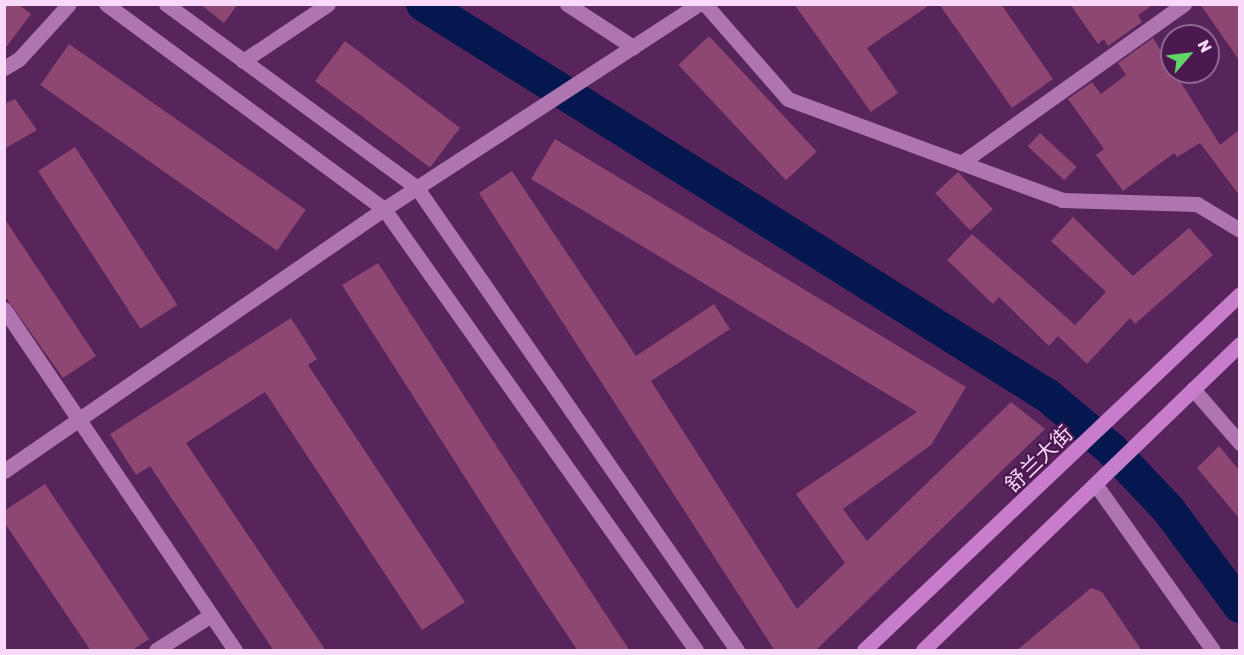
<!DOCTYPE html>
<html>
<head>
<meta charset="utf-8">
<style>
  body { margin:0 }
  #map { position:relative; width:1244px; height:655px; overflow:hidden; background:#57245b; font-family:Rubik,"Noto Sans SC",sans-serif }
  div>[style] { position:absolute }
  .river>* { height:34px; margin:-17px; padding:0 17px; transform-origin:17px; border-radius:17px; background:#05174f }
  .building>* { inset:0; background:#8e4772; transform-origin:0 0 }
  .minor>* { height:15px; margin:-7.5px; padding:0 7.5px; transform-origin:7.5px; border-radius:7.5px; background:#ae75b1 }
  .major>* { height:15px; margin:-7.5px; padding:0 7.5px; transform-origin:7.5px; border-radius:7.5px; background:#c77ccc }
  span { translate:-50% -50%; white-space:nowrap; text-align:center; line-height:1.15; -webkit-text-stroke:4.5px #4c1850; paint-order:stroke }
  .street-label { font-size:21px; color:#f8d9f9 }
  .frame { position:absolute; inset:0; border:6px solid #f8d9f9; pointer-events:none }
  .north { position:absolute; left:1160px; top:24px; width:60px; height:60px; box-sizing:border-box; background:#4c1850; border:2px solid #916594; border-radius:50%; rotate:62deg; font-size:16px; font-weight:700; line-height:24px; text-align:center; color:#f8d9f9 }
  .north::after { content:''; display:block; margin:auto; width:21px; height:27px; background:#63d469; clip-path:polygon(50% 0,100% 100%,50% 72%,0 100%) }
</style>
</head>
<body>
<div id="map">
  <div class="river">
    <div style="left:423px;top:4px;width:738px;rotate:32.1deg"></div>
    <div style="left:1048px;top:396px;width:82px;rotate:40.1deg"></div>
    <div style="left:1111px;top:449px;width:83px;rotate:46.5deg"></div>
    <div style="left:1168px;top:509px;width:121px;rotate:53.4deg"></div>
  </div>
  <div class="building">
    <div style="clip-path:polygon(4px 4px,18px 4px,31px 14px,4px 50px)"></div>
    <div style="clip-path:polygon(200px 4px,238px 4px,224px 23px)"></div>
    <div style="clip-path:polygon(794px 4px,931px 4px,867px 48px,898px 93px,871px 112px)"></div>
    <div style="clip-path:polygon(939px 4px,1001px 4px,1053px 79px,1012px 108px)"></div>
    <div style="clip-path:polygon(1070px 4px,1154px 4px,1138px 15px,1142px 22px,1108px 46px,1104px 39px,1098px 44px)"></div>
    <div style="clip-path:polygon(1200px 4px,1239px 4px,1239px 60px)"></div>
    <div style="left:709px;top:36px;width:158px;height:42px;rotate:47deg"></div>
    <div style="clip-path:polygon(1153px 38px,1220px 145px,1239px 130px,1239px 195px,1200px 143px,1177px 157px,1174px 153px,1123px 191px,1096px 155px,1104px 149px,1068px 99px,1092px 82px,1101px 94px,1126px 75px,1118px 63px)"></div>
    <div style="left:345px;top:41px;width:144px;height:50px;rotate:37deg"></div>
    <div style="left:69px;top:44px;width:289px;height:50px;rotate:35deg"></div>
    <div style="clip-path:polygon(15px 99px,37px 130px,4px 149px,4px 104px)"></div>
    <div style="left:1040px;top:133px;width:50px;height:18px;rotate:43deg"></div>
    <div style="clip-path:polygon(555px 139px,966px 387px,931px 445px,843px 509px,867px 541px,1011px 402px,1045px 429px,815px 651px,775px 651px,479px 193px,512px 171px,636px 356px,714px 304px,730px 329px,651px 381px,797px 609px,845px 563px,796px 494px,917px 412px,531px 179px)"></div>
    <div style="left:75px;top:147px;width:188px;height:44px;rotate:57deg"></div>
    <div style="left:958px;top:172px;width:51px;height:31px;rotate:47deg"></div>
    <div style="clip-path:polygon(1073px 217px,1133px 276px,1189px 228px,1213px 255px,1135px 324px,1130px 318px,1087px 364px,1058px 336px,1049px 346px,999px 297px,993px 304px,947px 260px,972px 234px,1075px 325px,1106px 292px,1051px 241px)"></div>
    <div style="clip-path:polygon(4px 218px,96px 356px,63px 378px,4px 295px)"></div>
    <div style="clip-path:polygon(378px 263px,574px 566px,630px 651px,578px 651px,537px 590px,342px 285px)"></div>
    <div style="clip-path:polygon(291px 318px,317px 359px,308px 365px,465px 602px,422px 630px,265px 392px,186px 443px,326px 651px,274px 651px,150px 466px,136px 475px,110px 434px)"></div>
    <div style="clip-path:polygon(1219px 446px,1239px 470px,1239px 518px,1197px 468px)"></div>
    <div style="clip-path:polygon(45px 484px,149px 639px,131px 651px,91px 651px,4px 522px,4px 511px)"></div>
    <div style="clip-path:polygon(1091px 588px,1102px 592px,1142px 651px,1016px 651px)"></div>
  </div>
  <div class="minor">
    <div style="left:106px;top:4px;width:345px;rotate:36.4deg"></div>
    <div style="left:384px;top:209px;width:540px;rotate:54.72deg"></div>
    <div style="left:166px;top:4px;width:311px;rotate:36.2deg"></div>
    <div style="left:417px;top:188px;width:562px;rotate:55.29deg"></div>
    <div style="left:567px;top:4px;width:79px;rotate:33.1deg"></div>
    <div style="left:705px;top:4px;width:126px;rotate:48.9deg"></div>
    <div style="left:788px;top:99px;width:292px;rotate:20.2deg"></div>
    <div style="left:1062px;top:200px;width:135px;rotate:1.7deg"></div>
    <div style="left:1197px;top:204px;width:50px;rotate:31.2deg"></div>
    <div style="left:243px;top:61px;width:102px;rotate:-33.8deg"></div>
    <div style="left:4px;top:68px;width:17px;rotate:-31deg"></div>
    <div style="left:19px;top:59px;width:74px;rotate:-47.7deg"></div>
    <div style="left:961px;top:163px;width:274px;rotate:-35.5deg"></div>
    <div style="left:4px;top:309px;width:412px;rotate:55.9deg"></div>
    <div style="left:1193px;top:389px;width:72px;rotate:49deg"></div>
    <div style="left:4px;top:471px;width:462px;rotate:-34.6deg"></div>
    <div style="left:384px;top:209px;width:376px;rotate:-33.1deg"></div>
    <div style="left:1096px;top:485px;width:202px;rotate:54.7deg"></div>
    <div style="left:156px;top:650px;width:65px;rotate:-32.5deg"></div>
  </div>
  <div class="major">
    <div style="left:864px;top:650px;width:518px;rotate:-43.43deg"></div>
    <div style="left:923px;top:650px;width:441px;rotate:-44deg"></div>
  </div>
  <div class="street-label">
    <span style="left:1039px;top:459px;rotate:-44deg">舒兰大街</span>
  </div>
  <div class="frame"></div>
  <div class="north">N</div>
</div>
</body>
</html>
